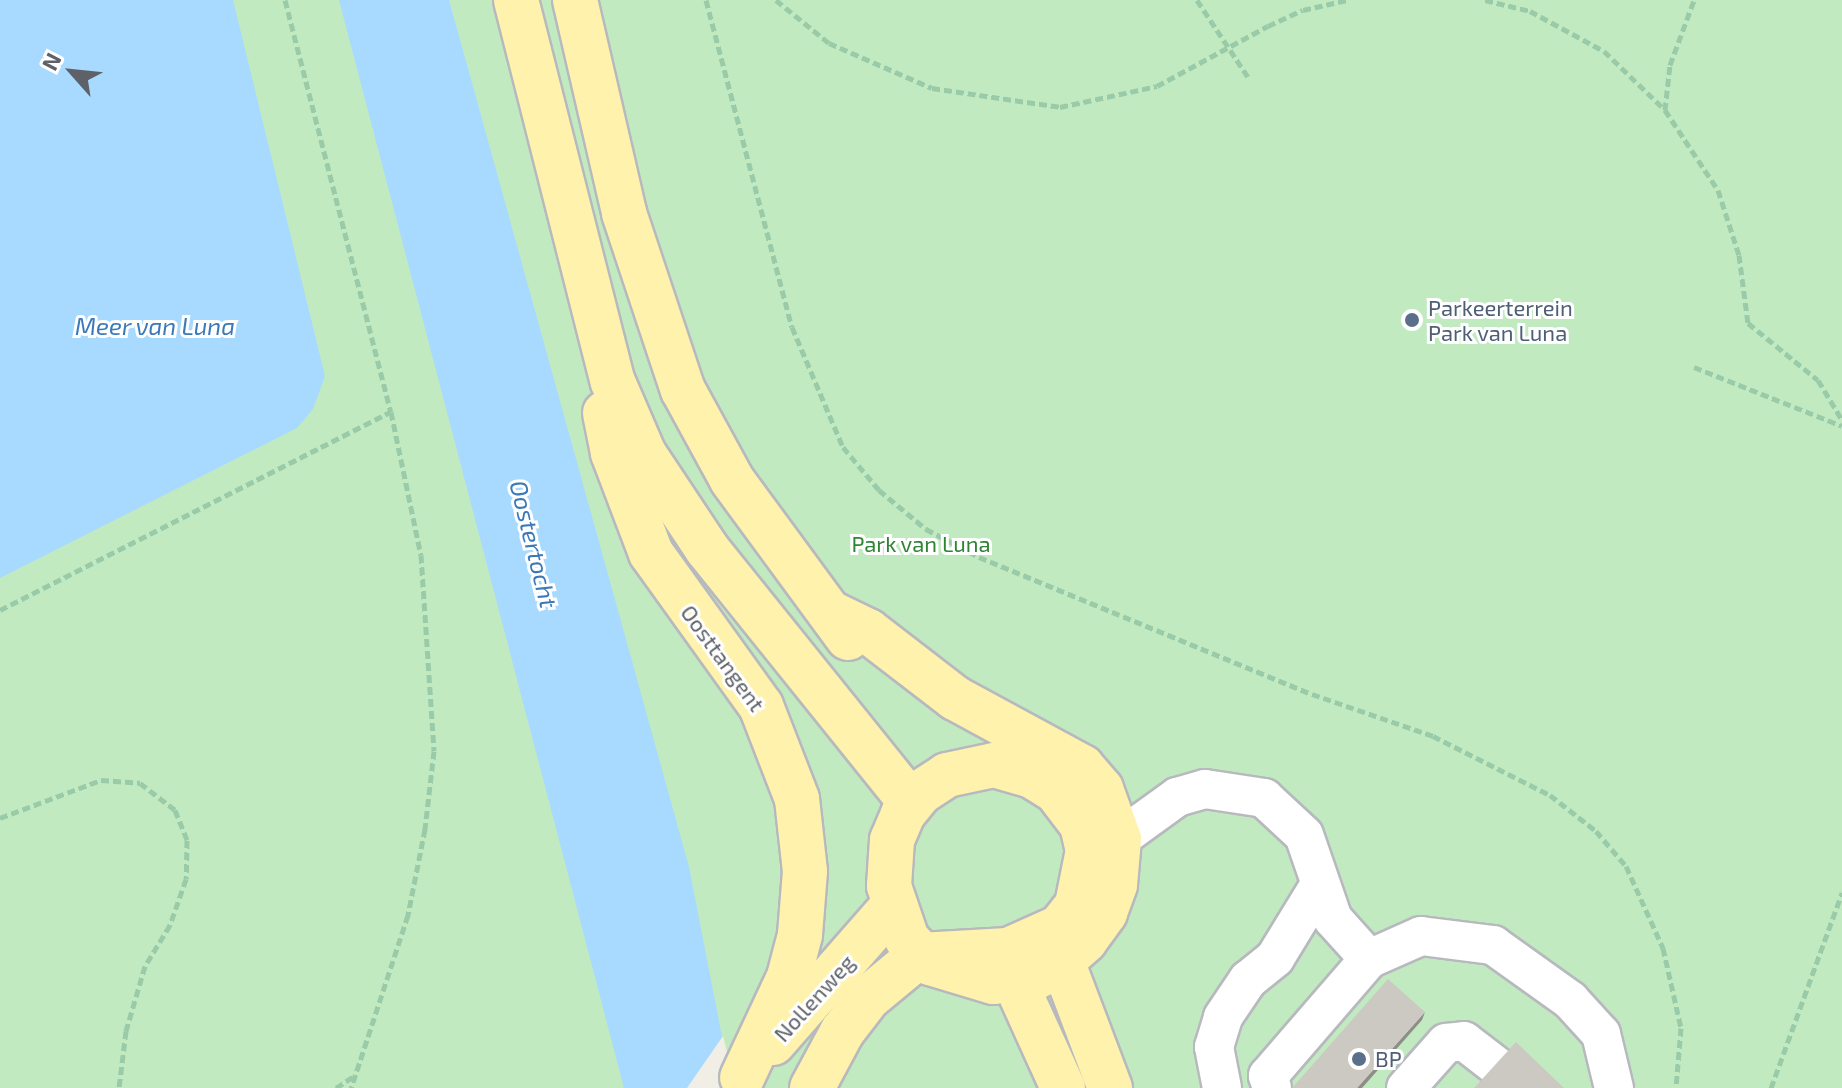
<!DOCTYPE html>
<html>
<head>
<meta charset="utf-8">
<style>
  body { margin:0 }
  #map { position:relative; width:1842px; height:1088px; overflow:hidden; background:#f1eee6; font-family:"Exo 2",sans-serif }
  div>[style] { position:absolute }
  .green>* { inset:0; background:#c2eac1 }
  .water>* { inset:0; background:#a8d9ff }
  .pier>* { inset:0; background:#f1eee6 }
  .path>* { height:5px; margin-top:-2.5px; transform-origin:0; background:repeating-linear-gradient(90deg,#9acba8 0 8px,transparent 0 12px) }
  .roads { filter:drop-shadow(2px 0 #b7b9be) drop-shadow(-2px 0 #b7b9be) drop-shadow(0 2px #b7b9be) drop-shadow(0 -2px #b7b9be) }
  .minor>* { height:38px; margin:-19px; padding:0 19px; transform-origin:19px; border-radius:19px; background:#fff }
  .major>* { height:44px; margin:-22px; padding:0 22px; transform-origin:22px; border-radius:22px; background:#fff2ad }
  .shaded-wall>* { inset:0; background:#8f8d88 }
  .building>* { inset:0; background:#ccc9c3 }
  .dots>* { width:22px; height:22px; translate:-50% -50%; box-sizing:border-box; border:4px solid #fff; border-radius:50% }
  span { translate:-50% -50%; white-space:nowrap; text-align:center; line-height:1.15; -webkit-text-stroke:6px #fff; paint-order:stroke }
  .service-label { font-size:22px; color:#4e5e75 }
  .left { translate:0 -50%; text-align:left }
  .park-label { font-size:22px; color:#2f8533 }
  .street-label { font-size:22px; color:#5e6268 }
  .water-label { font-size:24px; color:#3c79b9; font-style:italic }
  .north { position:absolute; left:32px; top:32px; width:80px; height:80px; -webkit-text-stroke:6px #fff; paint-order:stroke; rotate:297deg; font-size:22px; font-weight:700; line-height:32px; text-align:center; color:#5e6268 }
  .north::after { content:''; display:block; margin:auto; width:28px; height:36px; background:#5e6268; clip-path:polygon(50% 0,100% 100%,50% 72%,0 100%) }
</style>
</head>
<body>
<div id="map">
  <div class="green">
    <div style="clip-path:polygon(224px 0,1842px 0,1842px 1088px,0 1088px,0 562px)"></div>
  </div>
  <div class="water">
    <div style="clip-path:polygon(0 0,233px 0,325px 376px,313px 409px,297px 428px,0 578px)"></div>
    <div style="clip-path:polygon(339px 0,449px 0,689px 867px,732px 1088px,624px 1088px)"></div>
  </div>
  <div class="pier">
    <div style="clip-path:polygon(723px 1036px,736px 1088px,687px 1088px)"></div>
  </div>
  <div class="path">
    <div style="left:285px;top:0;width:425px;rotate:75.6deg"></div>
    <div style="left:391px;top:412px;width:146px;rotate:78.2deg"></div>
    <div style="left:421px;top:555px;width:196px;rotate:86.2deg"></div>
    <div style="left:434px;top:751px;width:79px;rotate:96.6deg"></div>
    <div style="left:425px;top:829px;width:88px;rotate:101.2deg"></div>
    <div style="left:408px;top:915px;width:182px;rotate:108.2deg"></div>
    <div style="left:706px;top:0;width:338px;rotate:75.3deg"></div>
    <div style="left:792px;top:327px;width:130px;rotate:67deg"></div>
    <div style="left:843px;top:447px;width:56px;rotate:50.1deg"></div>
    <div style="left:879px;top:490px;width:61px;rotate:39.7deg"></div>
    <div style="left:926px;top:529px;width:60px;rotate:27.8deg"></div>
    <div style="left:979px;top:557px;width:360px;rotate:22.4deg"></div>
    <div style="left:1312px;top:694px;width:128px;rotate:19.1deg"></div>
    <div style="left:1433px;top:736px;width:131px;rotate:26.8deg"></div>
    <div style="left:1550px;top:795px;width:58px;rotate:38deg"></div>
    <div style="left:1596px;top:831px;width:46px;rotate:49.4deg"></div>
    <div style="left:1626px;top:866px;width:90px;rotate:65.7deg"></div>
    <div style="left:1663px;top:948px;width:82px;rotate:77.3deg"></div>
    <div style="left:1681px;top:1028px;width:60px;rotate:94.8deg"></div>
    <div style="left:776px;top:0;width:68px;rotate:39.1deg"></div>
    <div style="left:829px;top:43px;width:112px;rotate:23.6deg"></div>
    <div style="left:932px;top:88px;width:129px;rotate:8.4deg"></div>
    <div style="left:1060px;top:107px;width:99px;rotate:-12.2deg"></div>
    <div style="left:1157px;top:86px;width:126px;rotate:-28.4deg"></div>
    <div style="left:1268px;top:26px;width:38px;rotate:-25deg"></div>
    <div style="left:1303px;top:10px;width:45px;rotate:-12.8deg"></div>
    <div style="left:1197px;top:0;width:92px;rotate:56.5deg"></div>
    <div style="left:1485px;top:0;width:46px;rotate:13.7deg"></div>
    <div style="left:1530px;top:11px;width:84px;rotate:28.4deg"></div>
    <div style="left:1604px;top:51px;width:85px;rotate:44deg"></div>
    <div style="left:1665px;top:110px;width:45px;rotate:-83.7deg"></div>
    <div style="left:1670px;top:65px;width:69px;rotate:-69.7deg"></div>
    <div style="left:1665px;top:110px;width:96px;rotate:56.5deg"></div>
    <div style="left:1718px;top:190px;width:68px;rotate:72.1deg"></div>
    <div style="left:1739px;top:255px;width:69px;rotate:82.5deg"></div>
    <div style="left:1748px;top:323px;width:90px;rotate:39.2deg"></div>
    <div style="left:1818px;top:380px;width:47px;rotate:59deg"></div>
    <div style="left:1694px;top:367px;width:159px;rotate:21.7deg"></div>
    <div style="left:0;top:610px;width:438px;rotate:-26.9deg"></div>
    <div style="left:0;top:818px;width:108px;rotate:-20.6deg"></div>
    <div style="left:101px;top:780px;width:39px;rotate:4deg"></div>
    <div style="left:140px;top:783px;width:44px;rotate:37.6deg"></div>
    <div style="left:175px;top:810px;width:32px;rotate:68deg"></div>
    <div style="left:187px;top:840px;width:39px;rotate:91deg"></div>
    <div style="left:186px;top:879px;width:49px;rotate:109.2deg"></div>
    <div style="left:170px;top:925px;width:48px;rotate:121.4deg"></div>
    <div style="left:145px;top:966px;width:68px;rotate:106.3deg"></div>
    <div style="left:126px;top:1031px;width:57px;rotate:97deg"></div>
    <div style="left:336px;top:1088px;width:22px;rotate:-34deg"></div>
    <div style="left:1771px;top:1088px;width:208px;rotate:-70deg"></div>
  </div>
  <div class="roads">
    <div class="minor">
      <div style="left:1119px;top:839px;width:72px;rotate:-35.9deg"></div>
      <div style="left:1177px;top:797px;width:29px;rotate:-16deg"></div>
      <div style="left:1205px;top:789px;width:60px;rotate:8.7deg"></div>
      <div style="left:1264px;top:798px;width:54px;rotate:42.8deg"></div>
      <div style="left:1304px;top:835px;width:89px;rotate:71deg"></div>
      <div style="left:1333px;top:919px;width:54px;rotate:48deg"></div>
      <div style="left:1222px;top:1088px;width:42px;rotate:-101deg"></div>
      <div style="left:1214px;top:1047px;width:31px;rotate:-73deg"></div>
      <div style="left:1223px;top:1017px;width:45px;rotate:-56deg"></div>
      <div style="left:1248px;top:980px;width:35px;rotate:-39deg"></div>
      <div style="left:1275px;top:958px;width:84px;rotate:-58.6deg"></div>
      <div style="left:1272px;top:1088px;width:13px;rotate:-108deg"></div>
      <div style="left:1268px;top:1076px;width:155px;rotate:-49.2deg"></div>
      <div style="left:1369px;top:959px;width:57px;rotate:-23.9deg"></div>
      <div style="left:1421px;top:936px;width:73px;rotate:7.1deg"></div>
      <div style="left:1493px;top:945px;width:95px;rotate:35.5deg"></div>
      <div style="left:1570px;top:1000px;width:46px;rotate:47.6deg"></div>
      <div style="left:1601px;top:1034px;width:56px;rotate:76.5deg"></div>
      <div style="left:1406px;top:1088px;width:60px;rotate:-48.4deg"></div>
      <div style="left:1446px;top:1043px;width:18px;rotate:-6deg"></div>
      <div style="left:1464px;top:1041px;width:44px;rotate:37.6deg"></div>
    </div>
    <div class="major">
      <div style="left:516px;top:0;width:394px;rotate:75.8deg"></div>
      <div style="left:613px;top:382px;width:78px;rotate:66.7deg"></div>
      <div style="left:644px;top:454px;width:114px;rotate:56.4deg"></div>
      <div style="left:707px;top:549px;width:326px;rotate:51.2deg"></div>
      <div style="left:575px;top:0;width:219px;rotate:77deg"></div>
      <div style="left:624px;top:213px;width:187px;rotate:71.6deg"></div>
      <div style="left:683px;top:390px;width:102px;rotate:61.4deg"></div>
      <div style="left:732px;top:480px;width:196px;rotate:53.7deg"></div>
      <div style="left:605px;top:413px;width:41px;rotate:78.7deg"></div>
      <div style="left:613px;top:453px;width:107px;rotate:69.2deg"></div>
      <div style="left:651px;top:553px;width:188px;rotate:54.3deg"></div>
      <div style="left:761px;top:706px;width:100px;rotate:68.8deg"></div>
      <div style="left:797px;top:799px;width:72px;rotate:83.7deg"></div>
      <div style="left:805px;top:871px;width:64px;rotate:94.5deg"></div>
      <div style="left:800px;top:935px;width:43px;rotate:104.7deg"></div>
      <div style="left:789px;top:977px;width:111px;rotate:115deg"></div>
      <div style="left:833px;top:614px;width:39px;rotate:26deg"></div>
      <div style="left:868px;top:631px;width:110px;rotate:37.6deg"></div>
      <div style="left:955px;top:698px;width:145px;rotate:28.5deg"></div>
      <div style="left:1082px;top:767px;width:29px;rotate:49deg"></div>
      <div style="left:1101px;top:789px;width:53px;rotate:70.2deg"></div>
      <div style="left:1119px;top:839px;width:46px;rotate:95deg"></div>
      <div style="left:1115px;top:885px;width:30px;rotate:110deg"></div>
      <div style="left:1105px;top:913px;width:34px;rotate:126deg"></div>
      <div style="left:1085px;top:941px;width:30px;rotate:139deg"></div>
      <div style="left:1062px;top:961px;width:14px;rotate:141deg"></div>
      <div style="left:1051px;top:970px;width:17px;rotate:155deg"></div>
      <div style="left:1036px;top:977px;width:43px;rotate:173.4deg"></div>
      <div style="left:993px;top:982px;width:66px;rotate:-163.2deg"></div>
      <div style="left:930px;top:963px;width:33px;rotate:-134deg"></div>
      <div style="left:907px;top:939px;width:56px;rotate:-108.8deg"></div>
      <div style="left:889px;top:886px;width:46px;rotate:-86.3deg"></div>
      <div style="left:892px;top:840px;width:28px;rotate:-67deg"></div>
      <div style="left:903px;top:814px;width:28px;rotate:-51deg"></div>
      <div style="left:921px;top:792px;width:31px;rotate:-33deg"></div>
      <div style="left:947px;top:775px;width:48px;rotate:-12deg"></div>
      <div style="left:994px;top:765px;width:40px;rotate:16deg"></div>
      <div style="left:1032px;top:776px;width:28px;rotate:32deg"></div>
      <div style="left:1056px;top:791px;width:43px;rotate:52.6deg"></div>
      <div style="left:1082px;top:825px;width:26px;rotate:77deg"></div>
      <div style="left:1088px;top:850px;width:56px;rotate:101.3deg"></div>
      <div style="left:1077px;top:905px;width:28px;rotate:128deg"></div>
      <div style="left:1060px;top:927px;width:34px;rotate:87deg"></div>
      <div style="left:1062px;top:961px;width:136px;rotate:69.3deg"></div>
      <div style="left:1015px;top:982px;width:116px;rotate:65.6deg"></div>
      <div style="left:773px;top:1043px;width:182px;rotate:-48.8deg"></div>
      <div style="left:812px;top:1088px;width:64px;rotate:-61.8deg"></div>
      <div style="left:842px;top:1032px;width:43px;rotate:-52.6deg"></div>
      <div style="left:868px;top:998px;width:67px;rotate:-39.6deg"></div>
      <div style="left:920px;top:955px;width:88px;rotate:-3.3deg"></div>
      <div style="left:1008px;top:950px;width:57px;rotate:-23.9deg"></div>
    </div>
  </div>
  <div class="shaded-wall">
    <div style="clip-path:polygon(1425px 1012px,1422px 1020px,1362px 1088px,1357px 1088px)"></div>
  </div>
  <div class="building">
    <div style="clip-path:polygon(1388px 979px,1425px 1012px,1357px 1088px,1292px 1088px)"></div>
    <div style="clip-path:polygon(1516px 1042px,1564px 1088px,1474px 1088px)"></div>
  </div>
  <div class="dots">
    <div style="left:1412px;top:320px;background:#5c6f8a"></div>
    <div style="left:1359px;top:1059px;background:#5c6f8a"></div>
  </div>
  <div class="service-label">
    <span class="left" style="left:1428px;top:320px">Parkeerterrein<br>Park van Luna</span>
    <span class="left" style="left:1375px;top:1059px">BP</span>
  </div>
  <div class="park-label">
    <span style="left:921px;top:544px">Park van Luna</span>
  </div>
  <div class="street-label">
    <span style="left:723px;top:658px;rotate:54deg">Oosttangent</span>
    <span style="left:814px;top:998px;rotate:-48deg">Nollenweg</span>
  </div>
  <div class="water-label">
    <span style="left:155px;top:326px">Meer van Luna</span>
    <span style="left:534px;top:544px;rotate:76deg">Oostertocht</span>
  </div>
  <div class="north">N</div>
</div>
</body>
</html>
